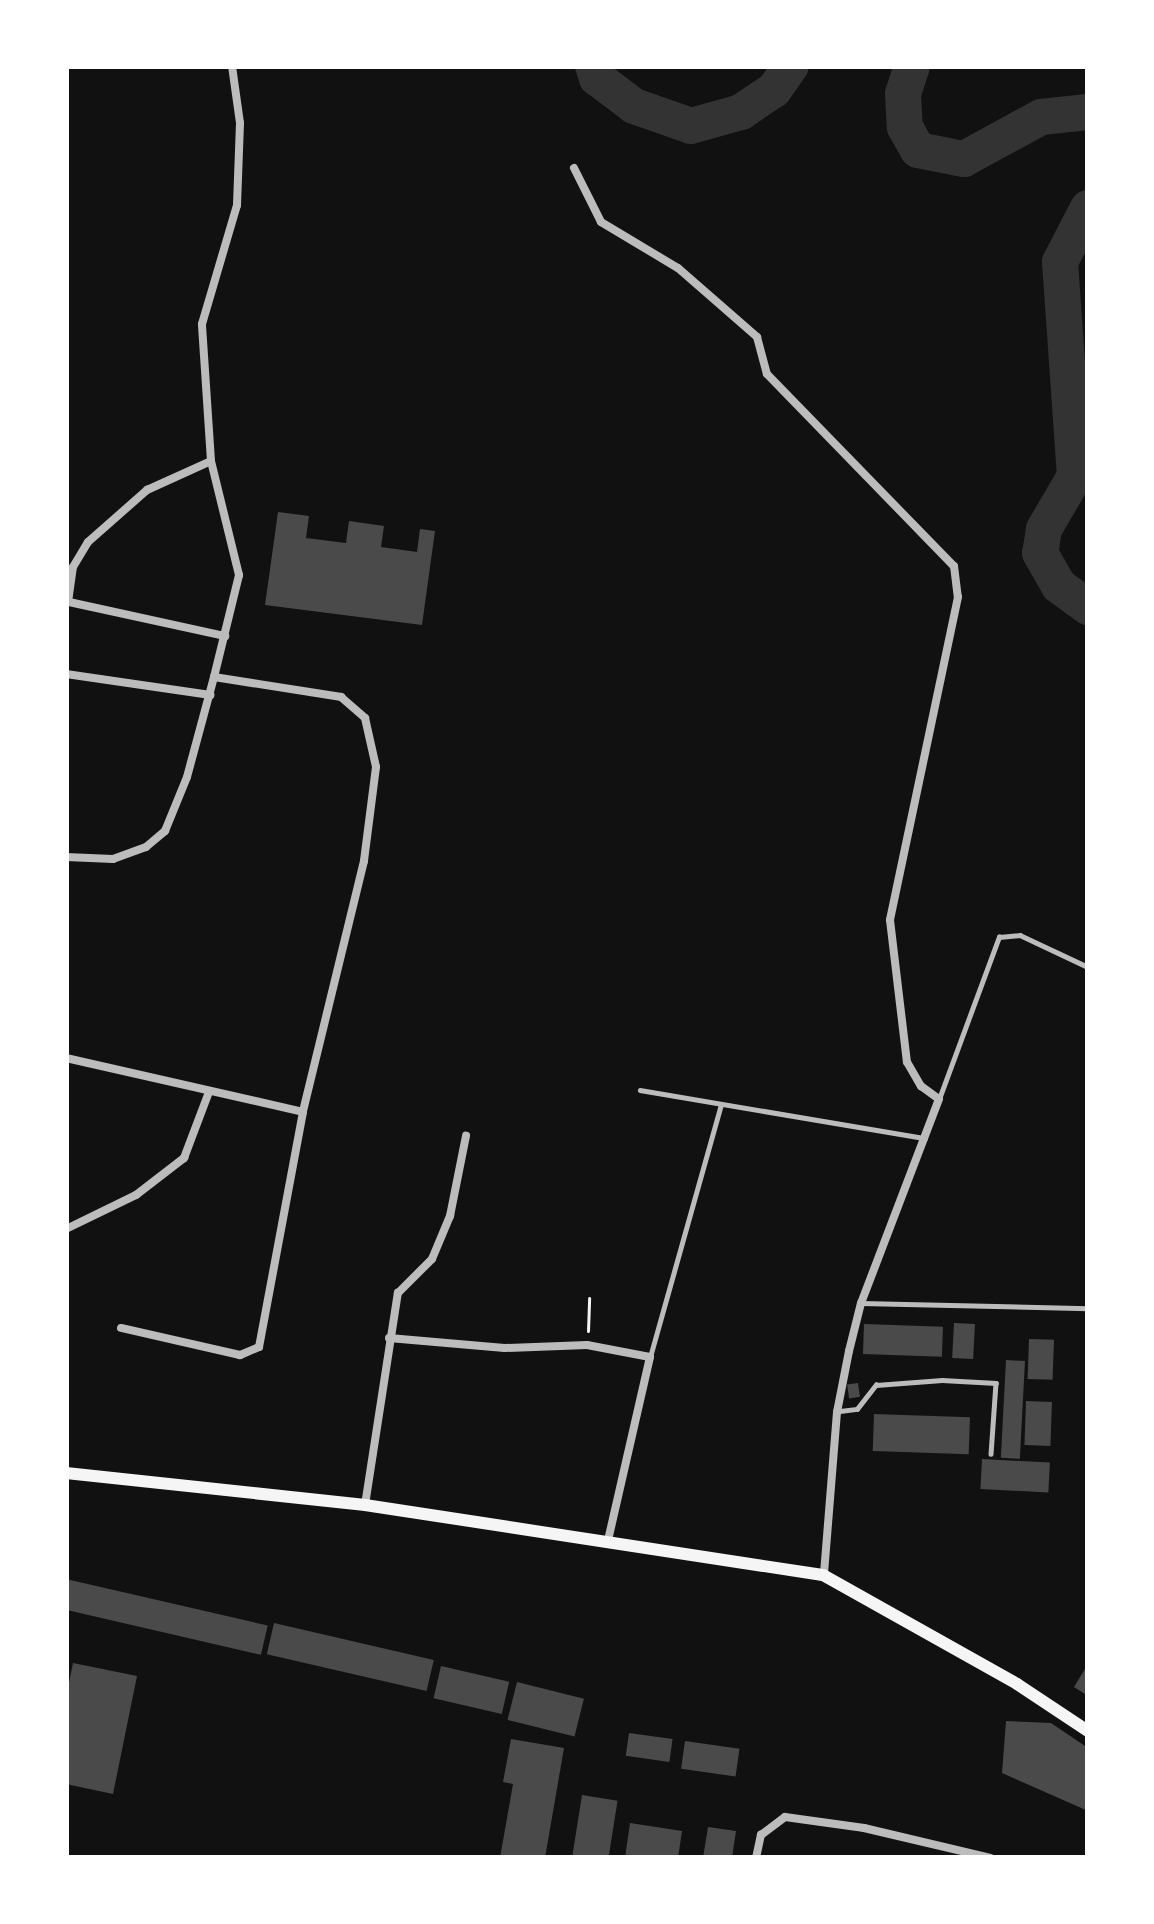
<!DOCTYPE html>
<html>
<head>
<meta charset="utf-8">
<style>
  body { margin:0 }
  #map { position:relative; width:1154px; height:1924px; overflow:hidden; background:#111; font-family:Cabin,sans-serif }
  div>[style] { position:absolute }
  .river>* { height:36px; margin:-18px; padding:0 18px; transform-origin:18px; border-radius:18px; background:#333 }
  .building>* { inset:0; background:#4a4a4a; transform-origin:0 0 }
  .path>* { height:3px; margin:-1.5px; padding:0 1.5px; transform-origin:1.5px; border-radius:1.5px; background:#f5f5f5 }
  .service>* { height:4.5px; margin:-2.25px; padding:0 2.25px; transform-origin:2.25px; border-radius:2.25px; background:#bcbcbc }
  .minor>* { height:8px; margin:-4px; padding:0 4px; transform-origin:4px; border-radius:4px; background:#bcbcbc }
  .primary>* { height:12px; margin:-6px; padding:0 6px; transform-origin:6px; border-radius:6px; background:#f5f5f5 }
  span { translate:-50% -50%; white-space:nowrap; text-align:center; line-height:1.15; -webkit-text-stroke:9px #fff; paint-order:stroke }
  .frame { position:absolute; inset:0; border:69px solid #fff; pointer-events:none }
</style>
</head>
<body>
<div id="map">
  <div class="river">
    <div style="left:593px;top:66px;width:13px;rotate:72deg"></div>
    <div style="left:597px;top:78px;width:46px;rotate:37.1deg"></div>
    <div style="left:634px;top:106px;width:60px;rotate:19.3deg"></div>
    <div style="left:691px;top:126px;width:52px;rotate:-15.6deg"></div>
    <div style="left:741px;top:112px;width:40px;rotate:-34deg"></div>
    <div style="left:774px;top:90px;width:29px;rotate:-55deg"></div>
    <div style="left:912px;top:66px;width:29px;rotate:108deg"></div>
    <div style="left:903px;top:94px;width:33px;rotate:87deg"></div>
    <div style="left:905px;top:127px;width:26px;rotate:61deg"></div>
    <div style="left:918px;top:150px;width:47px;rotate:11.1deg"></div>
    <div style="left:964px;top:159px;width:88px;rotate:-28.6deg"></div>
    <div style="left:1041px;top:117px;width:47px;rotate:-6.1deg"></div>
    <div style="left:1088px;top:208px;width:61px;rotate:117.4deg"></div>
    <div style="left:1060px;top:262px;width:215px;rotate:86deg"></div>
    <div style="left:1075px;top:476px;width:61px;rotate:120.3deg"></div>
    <div style="left:1044px;top:529px;width:24px;rotate:99deg"></div>
    <div style="left:1040px;top:553px;width:38px;rotate:60deg"></div>
    <div style="left:1059px;top:586px;width:36px;rotate:36deg"></div>
  </div>
  <div class="building">
    <div style="clip-path:polygon(278px 512px,309px 516px,306px 538px,346px 543px,349px 521px,384px 526px,381px 547px,417px 552px,420px 529px,435px 531px,422px 625px,265px 605px)"></div>
    <div style="left:954px;top:1323px;width:21px;height:35px;rotate:3deg"></div>
    <div style="left:864px;top:1324px;width:79px;height:30px;rotate:2deg"></div>
    <div style="left:1029px;top:1339px;width:25px;height:40px;rotate:2deg"></div>
    <div style="left:1006px;top:1360px;width:19px;height:98px;rotate:3deg"></div>
    <div style="left:858px;top:1383px;width:14px;height:11px;rotate:82deg"></div>
    <div style="left:1026px;top:1401px;width:26px;height:44px;rotate:2deg"></div>
    <div style="left:874px;top:1414px;width:96px;height:37px;rotate:2deg"></div>
    <div style="left:982px;top:1459px;width:68px;height:30px;rotate:3deg"></div>
    <div style="left:66px;top:1579px;width:207px;height:30px;rotate:13deg"></div>
    <div style="left:274px;top:1623px;width:164px;height:32px;rotate:13deg"></div>
    <div style="clip-path:polygon(73px 1663px,137px 1676px,113px 1794px,66px 1784px,66px 1697px)"></div>
    <div style="clip-path:polygon(1088px 1664px,1088px 1696px,1074px 1687px)"></div>
    <div style="left:441px;top:1666px;width:70px;height:33px;rotate:13deg"></div>
    <div style="left:517px;top:1682px;width:69px;height:39px;rotate:14deg"></div>
    <div style="clip-path:polygon(1006px 1721px,1051px 1723px,1088px 1748px,1088px 1811px,1002px 1773px)"></div>
    <div style="left:629px;top:1733px;width:44px;height:23px;rotate:8deg"></div>
    <div style="clip-path:polygon(511px 1739px,564px 1748px,545px 1858px,500px 1858px,513px 1784px,503px 1782px)"></div>
    <div style="left:685px;top:1741px;width:55px;height:28px;rotate:8deg"></div>
    <div style="left:582px;top:1795px;width:36px;height:64px;rotate:9deg"></div>
    <div style="clip-path:polygon(630px 1823px,682px 1831px,678px 1858px,625px 1858px)"></div>
    <div style="clip-path:polygon(708px 1827px,736px 1831px,732px 1858px,703px 1858px)"></div>
  </div>
  <div class="path">
    <div style="left:588px;top:1331px;width:33px;rotate:-88deg"></div>
  </div>
  <div class="service">
    <div style="left:640px;top:1090px;width:289px;rotate:9.6deg"></div>
    <div style="left:939px;top:1099px;width:173px;rotate:-69.7deg"></div>
    <div style="left:999px;top:937px;width:21px;rotate:-5deg"></div>
    <div style="left:1020px;top:935px;width:75px;rotate:25.2deg"></div>
    <div style="left:861px;top:1303px;width:227px;rotate:1.3deg"></div>
    <div style="left:650px;top:1357px;width:262px;rotate:-74.3deg"></div>
    <div style="left:840px;top:1411px;width:17px;rotate:-7deg"></div>
    <div style="left:857px;top:1409px;width:31px;rotate:-52deg"></div>
    <div style="left:876px;top:1385px;width:66px;rotate:-4.3deg"></div>
    <div style="left:942px;top:1380px;width:54px;rotate:3.2deg"></div>
    <div style="left:996px;top:1383px;width:71px;rotate:94deg"></div>
  </div>
  <div class="minor">
    <div style="left:574px;top:168px;width:60px;rotate:63.4deg"></div>
    <div style="left:601px;top:222px;width:90px;rotate:30.9deg"></div>
    <div style="left:678px;top:268px;width:105px;rotate:41.1deg"></div>
    <div style="left:757px;top:337px;width:38px;rotate:75deg"></div>
    <div style="left:767px;top:374px;width:268px;rotate:45.8deg"></div>
    <div style="left:954px;top:566px;width:31px;rotate:83deg"></div>
    <div style="left:958px;top:597px;width:330px;rotate:101.9deg"></div>
    <div style="left:890px;top:920px;width:143px;rotate:83.2deg"></div>
    <div style="left:907px;top:1062px;width:28px;rotate:60deg"></div>
    <div style="left:921px;top:1086px;width:22px;rotate:36deg"></div>
    <div style="left:939px;top:1099px;width:218px;rotate:110.9deg"></div>
    <div style="left:861px;top:1303px;width:49px;rotate:104deg"></div>
    <div style="left:849px;top:1351px;width:62px;rotate:101.1deg"></div>
    <div style="left:837px;top:1412px;width:163px;rotate:94.6deg"></div>
    <div style="left:68px;top:602px;width:35px;rotate:-82deg"></div>
    <div style="left:73px;top:567px;width:29px;rotate:-59deg"></div>
    <div style="left:88px;top:542px;width:79px;rotate:-41.4deg"></div>
    <div style="left:147px;top:490px;width:70px;rotate:-24.4deg"></div>
    <div style="left:69px;top:602px;width:160px;rotate:12.3deg"></div>
    <div style="left:66px;top:674px;width:146px;rotate:8.3deg"></div>
    <div style="left:214px;top:677px;width:105px;rotate:-76.2deg"></div>
    <div style="left:239px;top:575px;width:117px;rotate:-103.8deg"></div>
    <div style="left:211px;top:461px;width:137px;rotate:-93.8deg"></div>
    <div style="left:202px;top:324px;width:124px;rotate:-73.6deg"></div>
    <div style="left:237px;top:205px;width:82px;rotate:-87.9deg"></div>
    <div style="left:240px;top:123px;width:58px;rotate:-98deg"></div>
    <div style="left:66px;top:857px;width:47px;rotate:2.4deg"></div>
    <div style="left:113px;top:859px;width:35px;rotate:-20deg"></div>
    <div style="left:146px;top:847px;width:25px;rotate:-40deg"></div>
    <div style="left:165px;top:831px;width:58px;rotate:-67.8deg"></div>
    <div style="left:187px;top:777px;width:104px;rotate:-74.9deg"></div>
    <div style="left:214px;top:677px;width:129px;rotate:8.9deg"></div>
    <div style="left:341px;top:697px;width:32px;rotate:41deg"></div>
    <div style="left:365px;top:718px;width:50px;rotate:77.3deg"></div>
    <div style="left:376px;top:767px;width:95px;rotate:97.3deg"></div>
    <div style="left:364px;top:861px;width:258px;rotate:103.7deg"></div>
    <div style="left:303px;top:1112px;width:239px;rotate:100.6deg"></div>
    <div style="left:259px;top:1347px;width:21px;rotate:157deg"></div>
    <div style="left:240px;top:1355px;width:122px;rotate:-167.2deg"></div>
    <div style="left:66px;top:1058px;width:243px;rotate:12.8deg"></div>
    <div style="left:66px;top:1229px;width:78px;rotate:-25.9deg"></div>
    <div style="left:136px;top:1195px;width:61px;rotate:-37.6deg"></div>
    <div style="left:184px;top:1158px;width:71px;rotate:-69.3deg"></div>
    <div style="left:389px;top:1338px;width:116px;rotate:4.9deg"></div>
    <div style="left:505px;top:1348px;width:82px;rotate:-2.1deg"></div>
    <div style="left:587px;top:1345px;width:64px;rotate:10.8deg"></div>
    <div style="left:650px;top:1357px;width:188px;rotate:102.9deg"></div>
    <div style="left:365px;top:1505px;width:215px;rotate:-81.2deg"></div>
    <div style="left:398px;top:1293px;width:48px;rotate:-45deg"></div>
    <div style="left:432px;top:1259px;width:47px;rotate:-67.3deg"></div>
    <div style="left:450px;top:1216px;width:82px;rotate:-78.7deg"></div>
    <div style="left:756px;top:1858px;width:24px;rotate:-78deg"></div>
    <div style="left:761px;top:1835px;width:30px;rotate:-37deg"></div>
    <div style="left:785px;top:1817px;width:80px;rotate:7.9deg"></div>
    <div style="left:864px;top:1828px;width:130px;rotate:13.3deg"></div>
  </div>
  <div class="primary">
    <div style="left:66px;top:1473px;width:301px;rotate:6.1deg"></div>
    <div style="left:365px;top:1505px;width:463px;rotate:8.7deg"></div>
    <div style="left:823px;top:1575px;width:223px;rotate:29.3deg"></div>
    <div style="left:1017px;top:1684px;width:85px;rotate:33.5deg"></div>
  </div>
  <div class="frame"></div>
</div>
</body>
</html>
